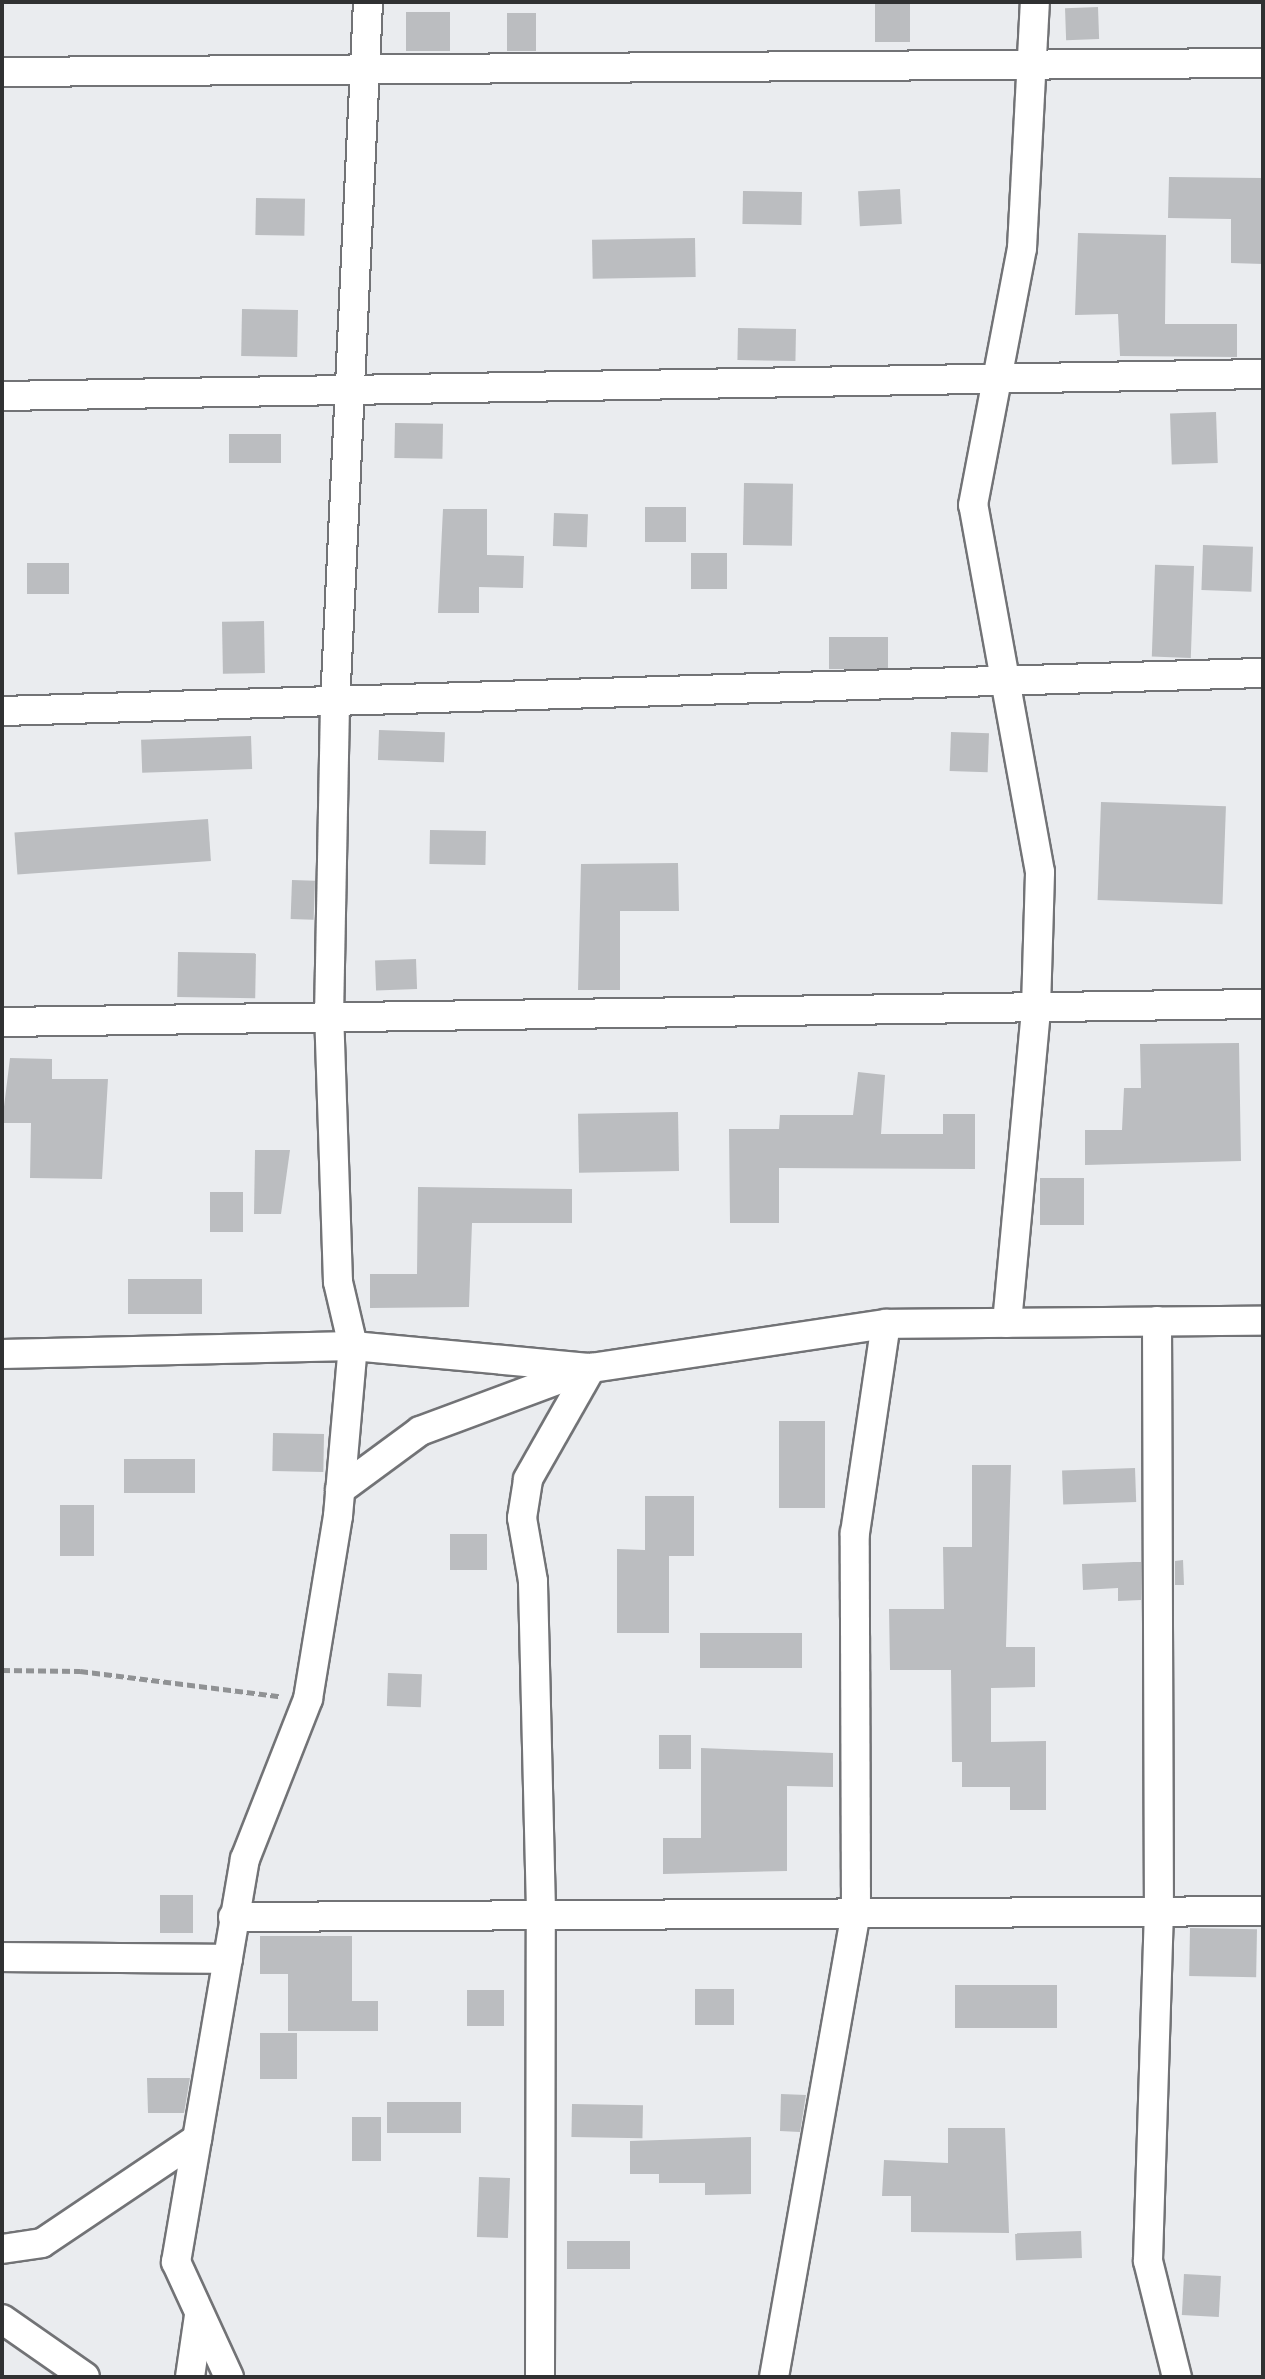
<!DOCTYPE html>
<html>
<head>
<meta charset="utf-8">
<style>
  body { margin:0 }
  #map { position:relative; width:1265px; height:2379px; overflow:hidden; background:#eaecef; font-family:"Titillium Web",sans-serif }
  div>[style] { position:absolute }
  .building>* { inset:0; background:#bbbdc0; transform-origin:0 0 }
  .path>* { height:5px; margin-top:-2.5px; transform-origin:0; background:repeating-linear-gradient(90deg,#909294 0 8px,transparent 0 12px) }
  .roads { filter:drop-shadow(2px 0 #727376) drop-shadow(-2px 0 #727376) drop-shadow(0 2px #727376) drop-shadow(0 -2px #727376) }
  .street>* { height:28px; margin:-14px; padding:0 14px; transform-origin:14px; border-radius:14px; background:#fff }
  span { translate:-50% -50%; white-space:nowrap; text-align:center; line-height:1.15; -webkit-text-stroke:7px #f8fafd; paint-order:stroke }
  .frame { position:absolute; inset:0; border:4px solid #303132; pointer-events:none }
</style>
</head>
<body>
<div id="map">
  <div class="building">
    <div style="left:875px;top:2px;width:35px;height:40px"></div>
    <div style="left:1098px;top:7px;width:32px;height:33px;rotate:88deg"></div>
    <div style="left:450px;top:12px;width:39px;height:44px;rotate:90deg"></div>
    <div style="left:507px;top:13px;width:29px;height:38px"></div>
    <div style="clip-path:polygon(1169px 177px,1263px 178px,1263px 264px,1231px 263px,1231px 219px,1168px 218px)"></div>
    <div style="left:900px;top:189px;width:35px;height:42px;rotate:87deg"></div>
    <div style="left:743px;top:191px;width:59px;height:33px;rotate:1deg"></div>
    <div style="left:256px;top:198px;width:49px;height:37px;rotate:1deg"></div>
    <div style="clip-path:polygon(1078px 233px,1166px 235px,1165px 324px,1237px 324px,1237px 357px,1120px 356px,1118px 314px,1075px 315px)"></div>
    <div style="left:695px;top:238px;width:39px;height:103px;rotate:89deg"></div>
    <div style="left:242px;top:309px;width:56px;height:47px;rotate:1deg"></div>
    <div style="left:738px;top:328px;width:58px;height:32px;rotate:1deg"></div>
    <div style="left:1216px;top:412px;width:51px;height:46px;rotate:88deg"></div>
    <div style="left:395px;top:423px;width:48px;height:35px;rotate:1deg"></div>
    <div style="left:229px;top:434px;width:52px;height:29px"></div>
    <div style="left:744px;top:483px;width:49px;height:62px;rotate:1deg"></div>
    <div style="left:686px;top:507px;width:35px;height:41px;rotate:90deg"></div>
    <div style="clip-path:polygon(443px 509px,487px 509px,487px 555px,524px 556px,523px 588px,479px 587px,479px 613px,438px 613px)"></div>
    <div style="left:554px;top:513px;width:34px;height:33px;rotate:2deg"></div>
    <div style="left:1203px;top:545px;width:50px;height:45px;rotate:2deg"></div>
    <div style="left:691px;top:553px;width:36px;height:36px"></div>
    <div style="left:27px;top:563px;width:42px;height:31px"></div>
    <div style="left:1194px;top:566px;width:92px;height:39px;rotate:92deg"></div>
    <div style="left:264px;top:621px;width:52px;height:42px;rotate:89deg"></div>
    <div style="left:829px;top:637px;width:59px;height:32px"></div>
    <div style="left:379px;top:730px;width:66px;height:30px;rotate:2deg"></div>
    <div style="left:951px;top:732px;width:38px;height:39px;rotate:2deg"></div>
    <div style="left:251px;top:736px;width:33px;height:110px;rotate:88deg"></div>
    <div style="left:1101px;top:802px;width:125px;height:98px;rotate:2deg"></div>
    <div style="left:208px;top:819px;width:42px;height:194px;rotate:86deg"></div>
    <div style="left:430px;top:830px;width:56px;height:34px;rotate:1deg"></div>
    <div style="clip-path:polygon(678px 863px,679px 911px,620px 911px,620px 990px,578px 990px,581px 864px)"></div>
    <div style="left:292px;top:880px;width:23px;height:39px;rotate:2deg"></div>
    <div style="left:178px;top:952px;width:78px;height:45px;rotate:1deg"></div>
    <div style="left:416px;top:959px;width:30px;height:41px;rotate:88deg"></div>
    <div style="clip-path:polygon(1239px 1043px,1241px 1161px,1085px 1165px,1085px 1130px,1122px 1130px,1124px 1088px,1141px 1088px,1140px 1044px)"></div>
    <div style="clip-path:polygon(10px 1058px,52px 1059px,52px 1079px,108px 1079px,102px 1179px,30px 1178px,31px 1123px,2px 1123px)"></div>
    <div style="clip-path:polygon(858px 1072px,885px 1075px,881px 1134px,943px 1134px,943px 1114px,975px 1114px,975px 1169px,779px 1168px,779px 1223px,730px 1223px,729px 1129px,779px 1129px,780px 1115px,853px 1115px)"></div>
    <div style="left:678px;top:1112px;width:59px;height:100px;rotate:89deg"></div>
    <div style="clip-path:polygon(255px 1150px,290px 1150px,281px 1214px,254px 1214px)"></div>
    <div style="left:1040px;top:1178px;width:44px;height:47px"></div>
    <div style="clip-path:polygon(418px 1187px,572px 1189px,572px 1223px,472px 1223px,469px 1307px,370px 1308px,370px 1274px,417px 1274px)"></div>
    <div style="left:210px;top:1192px;width:33px;height:40px"></div>
    <div style="left:128px;top:1279px;width:74px;height:35px"></div>
    <div style="left:825px;top:1421px;width:87px;height:46px;rotate:90deg"></div>
    <div style="left:273px;top:1433px;width:51px;height:38px;rotate:1deg"></div>
    <div style="left:124px;top:1459px;width:71px;height:34px"></div>
    <div style="clip-path:polygon(972px 1465px,1011px 1465px,1006px 1647px,1035px 1647px,1035px 1687px,991px 1688px,991px 1742px,1046px 1741px,1046px 1810px,1010px 1810px,1010px 1787px,962px 1787px,962px 1762px,952px 1762px,951px 1670px,890px 1670px,889px 1609px,944px 1609px,943px 1547px,972px 1547px)"></div>
    <div style="left:1135px;top:1468px;width:34px;height:73px;rotate:88deg"></div>
    <div style="clip-path:polygon(645px 1496px,694px 1496px,694px 1556px,669px 1556px,669px 1633px,617px 1633px,617px 1549px,645px 1550px)"></div>
    <div style="left:60px;top:1505px;width:34px;height:51px"></div>
    <div style="left:450px;top:1534px;width:37px;height:36px"></div>
    <div style="clip-path:polygon(1183px 1560px,1184px 1585px,1175px 1585px,1175px 1561px)"></div>
    <div style="clip-path:polygon(1134px 1562px,1141px 1562px,1141px 1600px,1118px 1601px,1118px 1588px,1083px 1590px,1082px 1564px)"></div>
    <div style="left:802px;top:1633px;width:35px;height:102px;rotate:90deg"></div>
    <div style="left:388px;top:1673px;width:34px;height:33px;rotate:2deg"></div>
    <div style="left:659px;top:1735px;width:32px;height:34px"></div>
    <div style="clip-path:polygon(701px 1748px,833px 1753px,833px 1787px,787px 1786px,787px 1871px,663px 1874px,663px 1838px,701px 1838px)"></div>
    <div style="left:160px;top:1895px;width:33px;height:38px"></div>
    <div style="left:1190px;top:1928px;width:67px;height:48px;rotate:1deg"></div>
    <div style="clip-path:polygon(260px 1936px,352px 1936px,352px 2001px,378px 2001px,378px 2031px,288px 2031px,288px 1974px,260px 1974px)"></div>
    <div style="left:1057px;top:1985px;width:43px;height:102px;rotate:90deg"></div>
    <div style="left:695px;top:1989px;width:39px;height:36px"></div>
    <div style="left:467px;top:1990px;width:37px;height:36px"></div>
    <div style="left:260px;top:2033px;width:37px;height:46px"></div>
    <div style="clip-path:polygon(147px 2078px,190px 2078px,184px 2113px,148px 2113px)"></div>
    <div style="clip-path:polygon(781px 2094px,806px 2095px,800px 2132px,780px 2131px)"></div>
    <div style="left:387px;top:2102px;width:74px;height:31px"></div>
    <div style="left:572px;top:2104px;width:71px;height:33px;rotate:1deg"></div>
    <div style="left:352px;top:2117px;width:29px;height:44px"></div>
    <div style="clip-path:polygon(948px 2128px,1005px 2128px,1009px 2233px,911px 2232px,911px 2196px,882px 2196px,884px 2160px,948px 2163px)"></div>
    <div style="clip-path:polygon(751px 2137px,751px 2194px,705px 2195px,705px 2183px,659px 2183px,659px 2174px,630px 2174px,630px 2141px)"></div>
    <div style="left:479px;top:2177px;width:31px;height:60px;rotate:2deg"></div>
    <div style="left:1081px;top:2231px;width:27px;height:66px;rotate:88deg"></div>
    <div style="left:567px;top:2241px;width:63px;height:28px"></div>
    <div style="left:1184px;top:2274px;width:37px;height:41px;rotate:3deg"></div>
  </div>
  <div class="path">
    <div style="left:2px;top:1670px;width:78px;rotate:0.7deg"></div>
    <div style="left:80px;top:1671px;width:201px;rotate:7.2deg"></div>
  </div>
  <div class="roads">
    <div class="street">
      <div style="left:2px;top:72px;width:1261px;rotate:-0.41deg"></div>
      <div style="left:2px;top:396px;width:1261px;rotate:-1deg"></div>
      <div style="left:2px;top:711px;width:1262px;rotate:-1.73deg"></div>
      <div style="left:2px;top:1022px;width:1261px;rotate:-0.82deg"></div>
      <div style="left:1157px;top:1321px;width:589px;rotate:89.81deg"></div>
      <div style="left:1159px;top:1910px;width:351px;rotate:91.8deg"></div>
      <div style="left:1148px;top:2261px;width:120px;rotate:76deg"></div>
      <div style="left:1007px;top:1323px;width:316px;rotate:-84.7deg"></div>
      <div style="left:1036px;top:1008px;width:136px;rotate:-88.3deg"></div>
      <div style="left:1040px;top:872px;width:373px;rotate:-100.3deg"></div>
      <div style="left:973px;top:505px;width:262px;rotate:-79.2deg"></div>
      <div style="left:1022px;top:248px;width:246px;rotate:-87deg"></div>
      <div style="left:2px;top:1354px;width:351px;rotate:-1.3deg"></div>
      <div style="left:353px;top:1346px;width:239px;rotate:5.3deg"></div>
      <div style="left:591px;top:1368px;width:298px;rotate:-8.5deg"></div>
      <div style="left:886px;top:1324px;width:377px;rotate:-0.5deg"></div>
      <div style="left:340px;top:1490px;width:99px;rotate:-36.4deg"></div>
      <div style="left:420px;top:1431px;width:170px;rotate:-20.4deg"></div>
      <div style="left:233px;top:1917px;width:1030px;rotate:-0.33deg"></div>
      <div style="left:2px;top:1957px;width:226px;rotate:0.5deg"></div>
      <div style="left:2px;top:2249px;width:40px;rotate:-8.5deg"></div>
      <div style="left:42px;top:2243px;width:187px;rotate:-33.9deg"></div>
      <div style="left:2px;top:2319px;width:101px;rotate:34.9deg"></div>
      <div style="left:190px;top:2377px;width:63px;rotate:-81.7deg"></div>
      <div style="left:229px;top:2377px;width:127px;rotate:-114.7deg"></div>
      <div style="left:176px;top:2262px;width:409px;rotate:-80.3deg"></div>
      <div style="left:245px;top:1859px;width:172px;rotate:-68.5deg"></div>
      <div style="left:308px;top:1699px;width:185px;rotate:-80.7deg"></div>
      <div style="left:338px;top:1516px;width:171px;rotate:-85deg"></div>
      <div style="left:353px;top:1346px;width:66px;rotate:-103.2deg"></div>
      <div style="left:338px;top:1282px;width:265px;rotate:-91.9deg"></div>
      <div style="left:329px;top:1017px;width:312px;rotate:-88.9deg"></div>
      <div style="left:335px;top:705px;width:704px;rotate:-87.31deg"></div>
      <div style="left:540px;top:2377px;width:466px;rotate:-89.9deg"></div>
      <div style="left:541px;top:1911px;width:330px;rotate:-91.4deg"></div>
      <div style="left:533px;top:1581px;width:64px;rotate:-99.9deg"></div>
      <div style="left:522px;top:1518px;width:39px;rotate:-81deg"></div>
      <div style="left:528px;top:1479px;width:128px;rotate:-60.4deg"></div>
      <div style="left:774px;top:2377px;width:472px;rotate:-80deg"></div>
      <div style="left:856px;top:1912px;width:379px;rotate:-90.2deg"></div>
      <div style="left:855px;top:1533px;width:211px;rotate:-81.6deg"></div>
    </div>
  </div>
  <div class="frame"></div>
</div>
</body>
</html>
